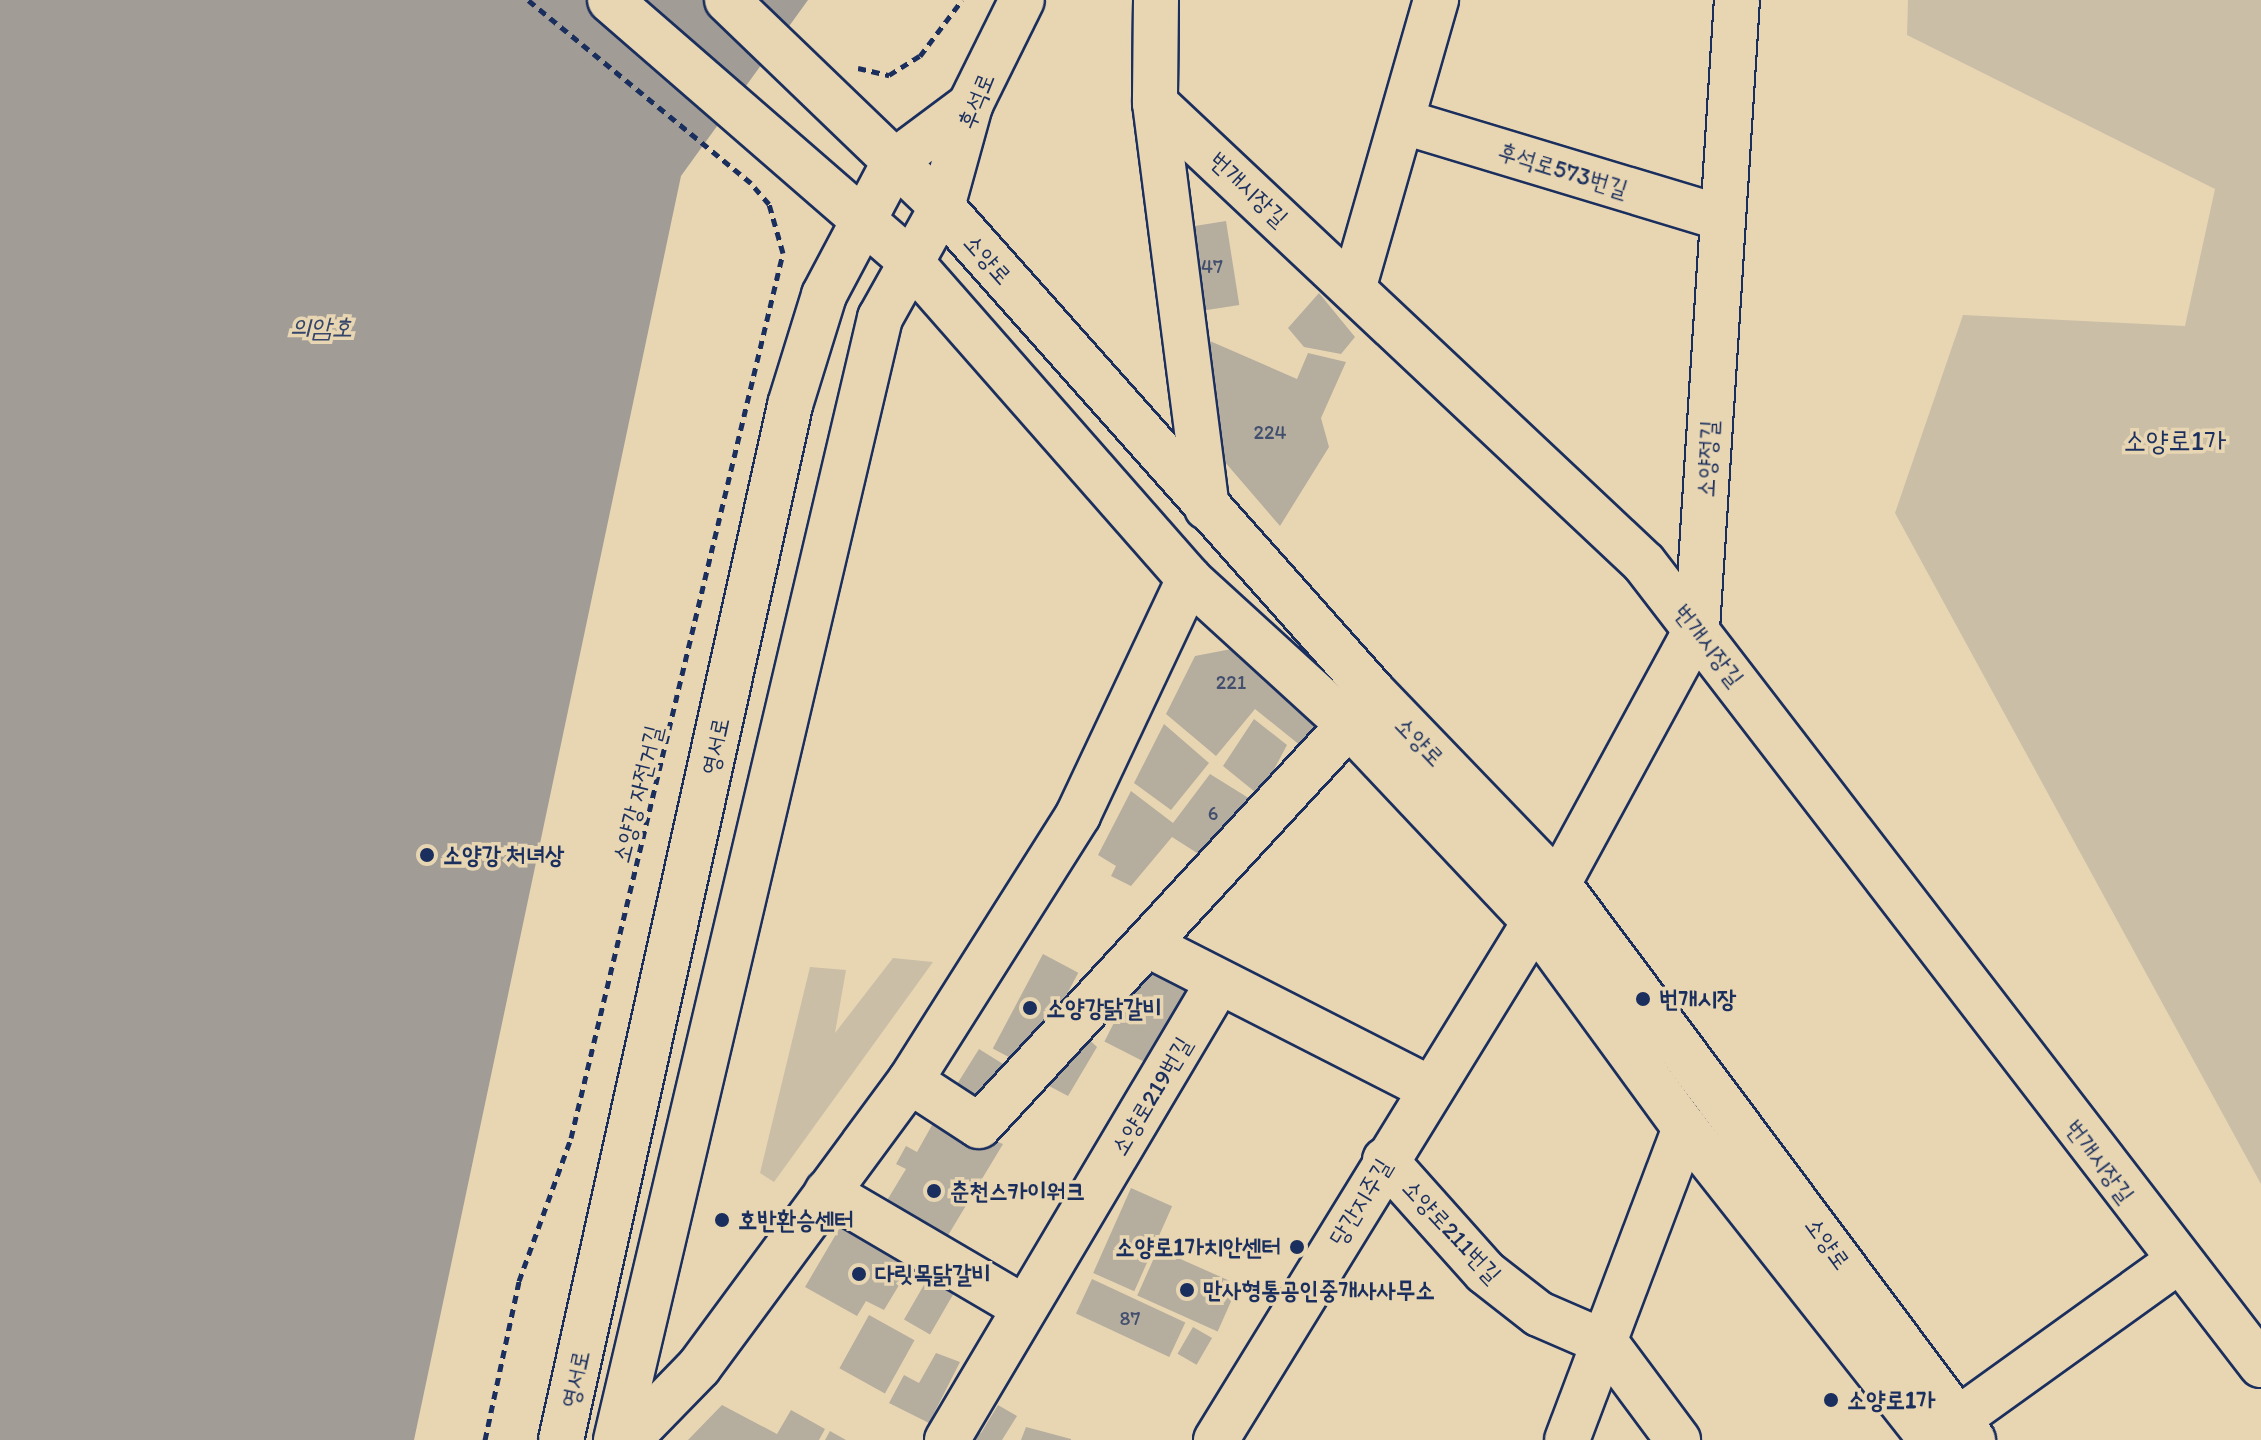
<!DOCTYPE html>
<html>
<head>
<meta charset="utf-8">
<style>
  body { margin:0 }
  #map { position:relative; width:2261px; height:1440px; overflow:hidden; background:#e8d6b3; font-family:Itim,"Poor Story",sans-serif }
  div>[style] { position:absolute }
  .green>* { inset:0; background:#cabea7 }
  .water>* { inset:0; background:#a19d96 }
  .building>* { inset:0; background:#b5ad9e; transform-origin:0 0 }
  .path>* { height:5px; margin-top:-2.5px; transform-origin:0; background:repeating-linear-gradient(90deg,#1b2f5e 0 8px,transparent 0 14px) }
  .roads { filter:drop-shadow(2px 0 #1b2f5e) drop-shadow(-2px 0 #1b2f5e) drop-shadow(0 2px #1b2f5e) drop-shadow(0 -2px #1b2f5e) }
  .minor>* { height:44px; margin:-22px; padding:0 22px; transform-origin:22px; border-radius:22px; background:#e8d6b3 }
  .dots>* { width:22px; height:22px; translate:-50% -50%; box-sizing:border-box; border:4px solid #e8d6b3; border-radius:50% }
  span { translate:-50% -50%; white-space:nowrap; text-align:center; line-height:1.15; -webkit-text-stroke:7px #e8d6b3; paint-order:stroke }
  .number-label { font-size:20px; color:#424e6e }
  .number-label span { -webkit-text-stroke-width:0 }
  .street-label { font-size:24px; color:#1b2f5e }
  .poi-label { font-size:24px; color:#1b2f5e; font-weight:700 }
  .left { translate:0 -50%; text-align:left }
  .right { translate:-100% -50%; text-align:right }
  .water-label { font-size:26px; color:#364569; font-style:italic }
  .quarter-label { font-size:28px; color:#1b2f5e }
</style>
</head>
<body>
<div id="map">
  <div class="green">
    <div style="clip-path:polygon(1908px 0,2261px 0,2261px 1184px,1895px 513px,1963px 315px,2185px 326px,2215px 189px,1907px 35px)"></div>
    <div style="clip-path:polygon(893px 958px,933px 962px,774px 1182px,760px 1173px,810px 967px,846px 970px,835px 1033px)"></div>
  </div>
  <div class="water">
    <div style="clip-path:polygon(0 0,808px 0,681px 176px,414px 1440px,0 1440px)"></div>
  </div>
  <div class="building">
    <div style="left:1226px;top:221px;width:85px;height:41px;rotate:81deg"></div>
    <div style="clip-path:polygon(1319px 293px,1355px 337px,1341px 354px,1304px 347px,1288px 328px)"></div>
    <div style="clip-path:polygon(1203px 338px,1297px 379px,1308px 353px,1346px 362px,1321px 418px,1329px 447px,1280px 526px,1218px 454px)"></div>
    <div style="clip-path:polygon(1242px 647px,1324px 721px,1301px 746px,1255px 709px,1216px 756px,1166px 714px,1195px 656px)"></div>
    <div style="clip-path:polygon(1254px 719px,1287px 745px,1260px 796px,1223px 766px)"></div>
    <div style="clip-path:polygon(1164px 724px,1209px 763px,1171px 810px,1134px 783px)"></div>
    <div style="clip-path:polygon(1210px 774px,1255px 802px,1208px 860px,1172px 837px,1131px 886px,1111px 876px,1116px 866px,1098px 855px,1131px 791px,1173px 823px)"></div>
    <div style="left:1043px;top:954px;width:40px;height:107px;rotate:28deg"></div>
    <div style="left:1148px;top:956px;width:54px;height:96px;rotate:27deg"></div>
    <div style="clip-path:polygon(1079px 1030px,1097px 1047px,1068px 1096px,1034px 1078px)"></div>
    <div style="left:979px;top:1049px;width:36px;height:46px;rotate:32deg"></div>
    <div style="clip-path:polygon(936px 1118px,1003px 1144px,941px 1247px,880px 1212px,906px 1169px,896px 1164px,906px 1146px,917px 1152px)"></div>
    <div style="left:1131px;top:1188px;width:45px;height:93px;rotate:24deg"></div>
    <div style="clip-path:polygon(842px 1224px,913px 1262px,884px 1310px,866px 1301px,857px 1316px,805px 1287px)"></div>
    <div style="left:1158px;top:1249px;width:88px;height:51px;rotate:24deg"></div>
    <div style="left:932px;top:1271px;width:30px;height:56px;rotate:30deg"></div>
    <div style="left:1092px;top:1279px;width:103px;height:38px;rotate:25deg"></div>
    <div style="left:869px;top:1315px;width:52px;height:61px;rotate:29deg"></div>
    <div style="left:1193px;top:1327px;width:22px;height:31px;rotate:30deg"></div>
    <div style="clip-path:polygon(936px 1353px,960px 1362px,929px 1423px,889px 1403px,904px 1375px,919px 1383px)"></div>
    <div style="clip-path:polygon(722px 1405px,777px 1434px,791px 1410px,825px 1429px,819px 1440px,688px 1440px)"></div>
    <div style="clip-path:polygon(998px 1405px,1017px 1416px,1002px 1440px,963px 1440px,971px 1428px,981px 1433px)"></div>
    <div style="clip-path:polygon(1026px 1427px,1071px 1439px,1071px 1440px,1021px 1440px)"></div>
    <div style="clip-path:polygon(830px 1431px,846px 1440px,825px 1440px)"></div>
  </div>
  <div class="path">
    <div style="left:858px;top:68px;width:32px;rotate:13deg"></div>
    <div style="left:889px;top:75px;width:36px;rotate:-32deg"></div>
    <div style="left:920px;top:56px;width:70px;rotate:-53.1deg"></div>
    <div style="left:485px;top:1440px;width:163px;rotate:-77.9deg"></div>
    <div style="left:519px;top:1281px;width:152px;rotate:-70deg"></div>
    <div style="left:571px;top:1138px;width:910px;rotate:-76.53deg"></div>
    <div style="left:783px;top:253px;width:51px;rotate:-105.9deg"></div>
    <div style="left:769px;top:204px;width:28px;rotate:-131deg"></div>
    <div style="left:751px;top:183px;width:288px;rotate:-140.6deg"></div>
  </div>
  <div class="roads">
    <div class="minor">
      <div style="left:610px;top:0;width:396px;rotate:41deg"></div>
      <div style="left:909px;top:260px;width:424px;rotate:48.7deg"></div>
      <div style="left:1189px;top:579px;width:217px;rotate:42.4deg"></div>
      <div style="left:1349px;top:725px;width:270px;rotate:46.7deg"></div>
      <div style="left:1534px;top:921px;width:256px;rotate:53.9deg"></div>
      <div style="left:1685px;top:1128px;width:397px;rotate:51.7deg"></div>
      <div style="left:727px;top:0;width:298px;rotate:43.9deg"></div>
      <div style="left:942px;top:207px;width:650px;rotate:48.37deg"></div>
      <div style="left:1374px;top:693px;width:265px;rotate:46.1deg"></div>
      <div style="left:1558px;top:884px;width:694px;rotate:53.26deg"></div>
      <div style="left:1156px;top:0;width:103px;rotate:90.6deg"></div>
      <div style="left:1155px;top:103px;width:408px;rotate:82.7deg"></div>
      <div style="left:1155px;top:103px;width:671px;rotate:43.25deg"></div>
      <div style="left:1644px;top:563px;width:1012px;rotate:52.43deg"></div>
      <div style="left:1404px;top:122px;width:331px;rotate:16.8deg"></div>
      <div style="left:1354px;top:286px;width:298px;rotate:-74deg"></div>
      <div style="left:1152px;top:947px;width:311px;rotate:27deg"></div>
      <div style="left:910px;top:1081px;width:82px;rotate:33.1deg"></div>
      <div style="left:979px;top:1126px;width:546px;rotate:-47.3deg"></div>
      <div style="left:1385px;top:1160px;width:150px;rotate:48.2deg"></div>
      <div style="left:1485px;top:1272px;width:68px;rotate:37.9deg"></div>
      <div style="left:1539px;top:1314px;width:73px;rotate:23.4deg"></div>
      <div style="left:1606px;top:1343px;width:121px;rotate:53.4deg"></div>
      <div style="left:827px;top:1192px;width:229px;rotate:30.4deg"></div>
      <div style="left:1957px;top:1420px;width:271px;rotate:-35.7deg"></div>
      <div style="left:561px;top:1440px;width:1060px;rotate:-77.52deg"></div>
      <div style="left:790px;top:405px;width:115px;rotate:-72.8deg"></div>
      <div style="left:824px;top:295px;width:152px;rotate:-62.1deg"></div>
      <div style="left:895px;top:161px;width:94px;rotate:-36.7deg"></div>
      <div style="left:616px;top:1440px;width:1153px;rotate:-76.76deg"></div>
      <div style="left:880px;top:318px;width:127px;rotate:-60.8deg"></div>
      <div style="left:942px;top:207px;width:106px;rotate:-74.6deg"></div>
      <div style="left:970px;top:105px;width:117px;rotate:-63.7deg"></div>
      <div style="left:628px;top:1440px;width:102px;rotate:-45.8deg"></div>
      <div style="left:699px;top:1367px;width:355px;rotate:-53.6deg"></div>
      <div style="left:910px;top:1081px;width:315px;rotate:-57.7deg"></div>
      <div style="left:1078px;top:815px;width:261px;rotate:-64.8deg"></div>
      <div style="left:947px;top:1440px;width:531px;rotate:-59.33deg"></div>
      <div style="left:1216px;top:1440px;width:653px;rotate:-58.4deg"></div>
      <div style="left:1558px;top:884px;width:291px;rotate:-61.5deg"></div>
      <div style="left:1697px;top:628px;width:629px;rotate:-86.36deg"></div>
      <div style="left:1567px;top:1440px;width:334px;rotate:-69.3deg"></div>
    </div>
  </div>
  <div class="dots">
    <div style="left:427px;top:855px;background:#1b2f5e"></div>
    <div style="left:1643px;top:999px;background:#1b2f5e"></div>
    <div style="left:1030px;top:1008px;background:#1b2f5e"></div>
    <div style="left:934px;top:1191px;background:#1b2f5e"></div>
    <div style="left:722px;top:1220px;background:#1b2f5e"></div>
    <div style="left:1297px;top:1247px;background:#1b2f5e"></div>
    <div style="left:859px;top:1274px;background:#1b2f5e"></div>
    <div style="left:1187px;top:1290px;background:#1b2f5e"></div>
    <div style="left:1831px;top:1400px;background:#1b2f5e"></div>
  </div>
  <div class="number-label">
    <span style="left:1212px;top:266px">47</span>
    <span style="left:1270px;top:432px">224</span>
    <span style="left:1231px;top:682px">221</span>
    <span style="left:1213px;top:813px">6</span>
    <span style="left:1130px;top:1318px">87</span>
  </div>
  <div class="street-label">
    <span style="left:976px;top:101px;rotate:-68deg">후석로</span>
    <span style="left:1563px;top:170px;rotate:17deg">후석로573번길</span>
    <span style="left:1249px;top:189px;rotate:43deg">번개시장길</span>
    <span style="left:988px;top:259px;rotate:48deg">소양로</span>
    <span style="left:1707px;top:459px;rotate:-87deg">소양정길</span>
    <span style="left:1709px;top:645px;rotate:52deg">번개시장길</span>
    <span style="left:1420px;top:741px;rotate:46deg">소양로</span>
    <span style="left:715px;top:746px;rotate:-78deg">영서로</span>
    <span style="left:637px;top:794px;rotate:-76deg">소양강 자전거길</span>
    <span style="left:1151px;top:1096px;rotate:-59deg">소양로219번길</span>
    <span style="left:2100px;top:1161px;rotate:53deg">번개시장길</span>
    <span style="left:1360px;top:1202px;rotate:-59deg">당간지주길</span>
    <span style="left:1452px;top:1231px;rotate:47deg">소양로211번길</span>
    <span style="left:1828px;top:1243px;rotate:54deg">소양로</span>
    <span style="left:575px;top:1379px;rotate:-78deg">영서로</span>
  </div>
  <div class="poi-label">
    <span class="left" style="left:443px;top:855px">소양강 처녀상</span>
    <span class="left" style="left:1659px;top:999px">번개시장</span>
    <span class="left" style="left:1046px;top:1008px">소양강닭갈비</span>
    <span class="left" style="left:950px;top:1191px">춘천스카이워크</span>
    <span class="left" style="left:738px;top:1220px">호반환승센터</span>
    <span class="right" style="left:1281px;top:1247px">소양로1가치안센터</span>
    <span class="left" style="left:875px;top:1274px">다릿목닭갈비</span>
    <span class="left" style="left:1203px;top:1290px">만사형통공인중개사사무소</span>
    <span class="left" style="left:1847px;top:1400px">소양로1가</span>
  </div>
  <div class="water-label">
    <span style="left:321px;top:328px">의암호</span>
  </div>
  <div class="quarter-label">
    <span style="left:2175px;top:440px">소양로1가</span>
  </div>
</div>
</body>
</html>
